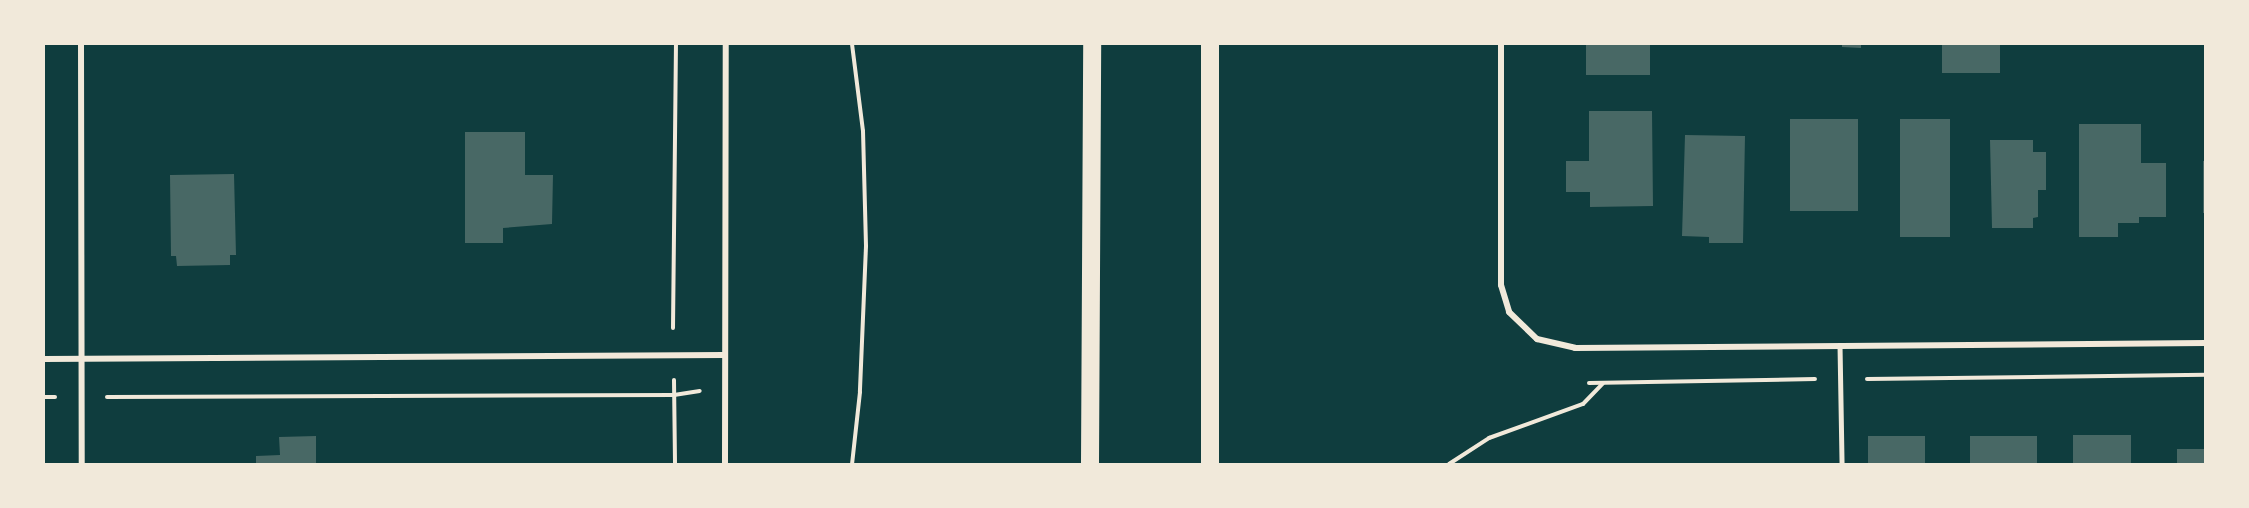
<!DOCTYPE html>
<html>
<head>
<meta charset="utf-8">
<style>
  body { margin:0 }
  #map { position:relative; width:2249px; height:508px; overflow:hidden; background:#0f3d3e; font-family:Manrope,sans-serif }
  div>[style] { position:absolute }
  .building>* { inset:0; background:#486865; transform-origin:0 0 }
  .path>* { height:4px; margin:-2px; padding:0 2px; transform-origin:2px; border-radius:2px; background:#f1e9da }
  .service>* { height:4.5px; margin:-2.25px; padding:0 2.25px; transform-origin:2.25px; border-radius:2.25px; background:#f1e9da }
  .minor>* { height:6px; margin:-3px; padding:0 3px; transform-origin:3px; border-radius:3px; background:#f1e9da }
  .motorway>* { height:18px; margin:-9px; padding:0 9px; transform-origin:9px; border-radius:9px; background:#f1e9da }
  span { translate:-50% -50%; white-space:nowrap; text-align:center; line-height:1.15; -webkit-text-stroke:5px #f1e9da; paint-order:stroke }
  .frame { position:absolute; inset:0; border:45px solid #f1e9da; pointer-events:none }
</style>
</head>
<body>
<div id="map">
  <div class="building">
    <div style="left:1586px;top:44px;width:64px;height:31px"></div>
    <div style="clip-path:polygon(1842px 44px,1861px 44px,1861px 48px,1842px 47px)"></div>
    <div style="left:1942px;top:44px;width:58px;height:29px"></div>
    <div style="clip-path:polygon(1589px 111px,1652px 111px,1653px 206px,1590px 207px,1590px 192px,1566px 192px,1566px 161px,1589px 161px)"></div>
    <div style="left:1790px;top:119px;width:68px;height:92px"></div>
    <div style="left:1900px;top:119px;width:50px;height:118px"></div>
    <div style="clip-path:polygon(2079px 124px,2141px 124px,2141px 163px,2166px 163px,2166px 217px,2139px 217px,2139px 223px,2118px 223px,2118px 237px,2079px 237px)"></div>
    <div style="clip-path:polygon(465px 132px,525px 132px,525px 175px,553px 175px,552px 224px,503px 228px,503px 243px,465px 243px)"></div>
    <div style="clip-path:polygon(1685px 135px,1745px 136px,1743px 243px,1709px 243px,1709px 237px,1682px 236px)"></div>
    <div style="clip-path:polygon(1990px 140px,2033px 140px,2033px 152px,2046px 152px,2046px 190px,2038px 190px,2038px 217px,2033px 218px,2033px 228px,1992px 228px)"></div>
    <div style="left:2203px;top:161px;width:3px;height:52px"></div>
    <div style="clip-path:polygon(234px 174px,236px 255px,230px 255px,230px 265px,177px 266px,176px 256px,171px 256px,170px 175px)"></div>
    <div style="left:2131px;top:435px;width:29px;height:58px;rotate:90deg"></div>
    <div style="clip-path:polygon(316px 436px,316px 464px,256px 464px,256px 456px,280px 455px,279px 437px)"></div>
    <div style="left:1868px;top:436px;width:57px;height:28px"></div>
    <div style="left:1970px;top:436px;width:67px;height:28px"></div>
    <div style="left:2177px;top:449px;width:29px;height:15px"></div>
  </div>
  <div class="path">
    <div style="left:852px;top:44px;width:88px;rotate:82.8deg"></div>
    <div style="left:863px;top:131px;width:115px;rotate:88.5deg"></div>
    <div style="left:866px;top:246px;width:146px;rotate:92.4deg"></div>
    <div style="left:860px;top:392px;width:72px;rotate:96.3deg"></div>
    <div style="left:673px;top:328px;width:284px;rotate:-89.4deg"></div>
    <div style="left:1867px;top:379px;width:339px;rotate:-0.7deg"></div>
    <div style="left:674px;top:380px;width:84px;rotate:89.3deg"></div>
    <div style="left:1589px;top:383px;width:226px;rotate:-1deg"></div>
    <div style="left:44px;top:397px;width:11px"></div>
    <div style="left:107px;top:397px;width:567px;rotate:-0.2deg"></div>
    <div style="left:674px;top:395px;width:26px;rotate:-9deg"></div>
    <div style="left:1449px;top:464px;width:48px;rotate:-33deg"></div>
    <div style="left:1489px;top:438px;width:100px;rotate:-19.9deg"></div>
    <div style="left:1583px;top:404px;width:29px;rotate:-46deg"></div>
  </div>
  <div class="service">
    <div style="left:1840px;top:345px;width:119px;rotate:89deg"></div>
  </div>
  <div class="minor">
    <div style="left:81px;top:44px;width:420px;rotate:89.9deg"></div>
    <div style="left:1501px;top:44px;width:241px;rotate:90deg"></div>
    <div style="left:1501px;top:285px;width:28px;rotate:73deg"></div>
    <div style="left:1509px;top:312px;width:39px;rotate:44deg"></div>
    <div style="left:1537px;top:339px;width:39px;rotate:13deg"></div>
    <div style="left:1575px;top:348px;width:631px;rotate:-0.45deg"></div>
    <div style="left:44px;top:359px;width:680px;rotate:-0.34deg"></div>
    <div style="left:725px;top:464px;width:420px;rotate:-89.9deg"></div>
  </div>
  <div class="motorway">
    <div style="left:1210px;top:44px;width:420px;rotate:90deg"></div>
    <div style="left:1090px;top:464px;width:420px;rotate:-89.7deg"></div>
  </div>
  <div class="frame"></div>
</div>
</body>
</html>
